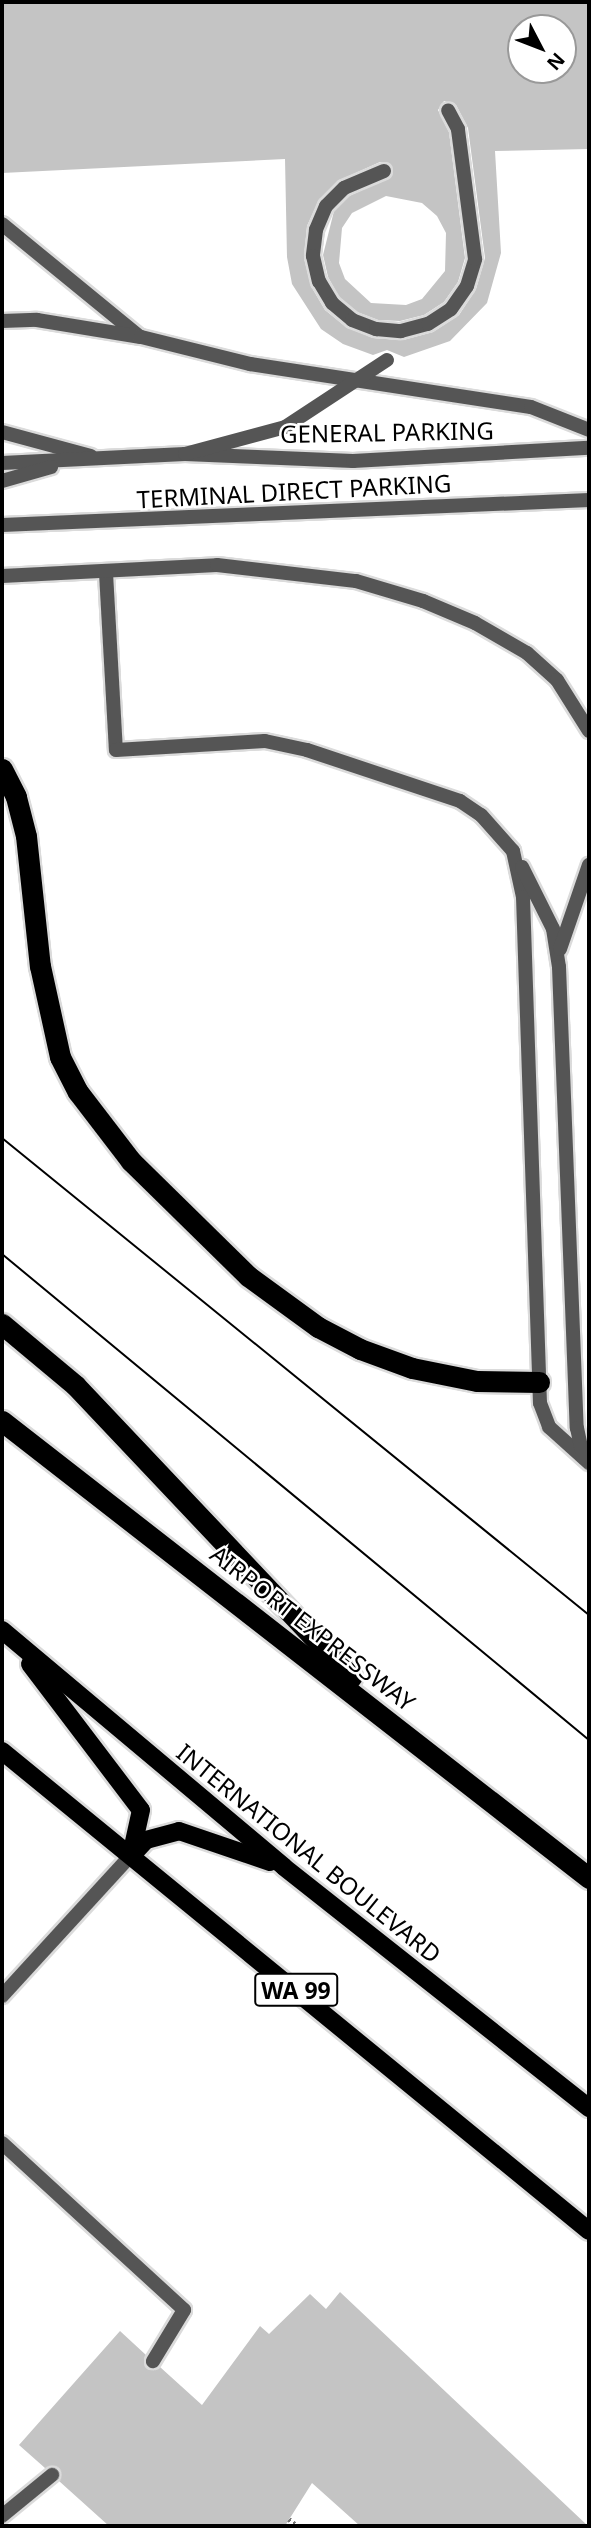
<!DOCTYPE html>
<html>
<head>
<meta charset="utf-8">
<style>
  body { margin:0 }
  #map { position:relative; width:591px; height:2528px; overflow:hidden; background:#fff; font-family:"Noto Sans",sans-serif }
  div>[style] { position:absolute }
  .building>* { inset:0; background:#c4c4c4 }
  .path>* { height:4.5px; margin-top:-2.25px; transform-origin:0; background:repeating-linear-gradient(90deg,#777 0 2px,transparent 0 5.5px) }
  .roads { filter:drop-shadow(2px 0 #dbdbdb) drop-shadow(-2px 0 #dbdbdb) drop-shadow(0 2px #dbdbdb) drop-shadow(0 -2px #dbdbdb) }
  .lane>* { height:14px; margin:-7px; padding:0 7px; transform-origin:7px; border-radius:7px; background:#555 }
  .primary>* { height:18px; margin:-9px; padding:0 9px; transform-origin:9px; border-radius:9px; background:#000 }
  .highway>* { height:21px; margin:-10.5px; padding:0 10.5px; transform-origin:10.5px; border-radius:10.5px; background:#000 }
  .tram>* { height:2px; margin:-1px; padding:0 1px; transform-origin:1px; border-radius:1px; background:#000 }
  .lane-bridge>* { height:14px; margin:-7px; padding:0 7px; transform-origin:7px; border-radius:7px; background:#555 }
  span { translate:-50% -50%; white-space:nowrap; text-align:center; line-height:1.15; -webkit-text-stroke:5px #fff; paint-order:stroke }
  .shield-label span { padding:2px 5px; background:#fff; border:2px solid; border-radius:5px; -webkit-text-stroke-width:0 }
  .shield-label { font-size:23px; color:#000; font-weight:700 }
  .street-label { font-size:24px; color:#000 }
  .frame { position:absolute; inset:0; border:4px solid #000; pointer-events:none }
  .north { position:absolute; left:507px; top:14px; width:70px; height:70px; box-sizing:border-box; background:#fff; border:2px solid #999; border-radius:50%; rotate:132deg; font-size:19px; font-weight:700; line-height:28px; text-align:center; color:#000 }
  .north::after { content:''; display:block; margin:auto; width:24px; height:32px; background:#000; clip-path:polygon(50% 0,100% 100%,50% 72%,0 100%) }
</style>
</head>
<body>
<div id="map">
  <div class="building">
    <div style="clip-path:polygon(evenodd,2px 2px,589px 2px,589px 149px,495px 151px,501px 253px,487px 303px,450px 341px,404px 357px,387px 350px,373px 355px,343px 344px,321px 329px,292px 284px,287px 257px,285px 159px,2px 173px,2px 2px,521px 28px,563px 28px,563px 70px,521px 70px,521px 28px,2px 2px,444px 101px,456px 105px,468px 128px,485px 258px,476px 289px,459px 315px,433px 332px,403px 340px,373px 338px,346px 327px,325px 310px,311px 286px,304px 258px,307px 226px,319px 200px,338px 181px,380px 162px,389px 163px,391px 177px,349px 196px,334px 211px,323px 255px,328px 277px,339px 297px,357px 312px,378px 320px,400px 321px,424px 315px,444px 302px,458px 282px,465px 258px,449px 132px,438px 110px,444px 101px,2px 2px,386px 196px,422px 203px,437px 216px,446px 233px,445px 271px,422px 299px,406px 305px,371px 303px,345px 279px,339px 263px,342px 228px,352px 213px,386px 196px)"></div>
    <div style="clip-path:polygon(340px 2292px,588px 2526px,360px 2526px,312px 2483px,285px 2526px,109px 2526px,59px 2481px,59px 2468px,45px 2468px,19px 2445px,120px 2331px,146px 2355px,147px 2369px,160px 2367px,202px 2405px,260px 2326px,269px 2334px,310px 2294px,326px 2309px)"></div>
  </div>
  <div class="path">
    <div style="left:289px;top:2519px;width:11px;rotate:41deg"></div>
  </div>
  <div class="roads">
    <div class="lane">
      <div style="left:384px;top:171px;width:43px;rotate:157deg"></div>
      <div style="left:344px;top:188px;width:25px;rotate:135deg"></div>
      <div style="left:326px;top:206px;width:26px;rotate:113deg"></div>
      <div style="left:316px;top:230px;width:26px;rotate:97deg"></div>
      <div style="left:313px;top:256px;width:26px;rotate:77deg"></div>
      <div style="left:319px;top:281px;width:26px;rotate:59deg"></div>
      <div style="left:332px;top:303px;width:26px;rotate:40deg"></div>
      <div style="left:352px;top:320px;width:26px;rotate:21deg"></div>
      <div style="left:376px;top:329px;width:25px;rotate:5deg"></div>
      <div style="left:401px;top:331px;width:28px;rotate:-15deg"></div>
      <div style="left:428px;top:324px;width:27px;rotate:-33deg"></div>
      <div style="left:451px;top:309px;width:28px;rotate:-55deg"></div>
      <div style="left:467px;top:286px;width:28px;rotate:-73deg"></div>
      <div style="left:475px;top:259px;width:131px;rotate:-97.5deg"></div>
      <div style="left:458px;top:129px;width:21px;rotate:-118deg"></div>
      <div style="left:2px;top:224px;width:177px;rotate:39.3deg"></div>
      <div style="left:2px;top:321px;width:35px;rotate:-2deg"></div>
      <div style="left:37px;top:320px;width:105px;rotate:9.3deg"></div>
      <div style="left:141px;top:337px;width:112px;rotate:13.9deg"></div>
      <div style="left:250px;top:364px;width:284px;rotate:8.7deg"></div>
      <div style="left:531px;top:407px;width:62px;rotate:21.6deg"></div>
      <div style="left:2px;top:432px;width:92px;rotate:15.1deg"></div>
      <div style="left:2px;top:463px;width:183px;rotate:-2.8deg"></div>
      <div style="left:185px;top:454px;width:168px;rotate:2.4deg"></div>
      <div style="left:353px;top:461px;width:236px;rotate:-3.2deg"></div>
      <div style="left:2px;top:481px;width:51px;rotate:-15.9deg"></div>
      <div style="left:2px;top:525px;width:588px;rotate:-2.44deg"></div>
      <div style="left:106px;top:573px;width:177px;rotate:86.8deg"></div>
      <div style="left:116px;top:750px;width:149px;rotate:-3.5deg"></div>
      <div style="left:265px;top:741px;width:43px;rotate:12.1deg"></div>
      <div style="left:307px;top:750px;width:161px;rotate:18.4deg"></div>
      <div style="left:460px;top:801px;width:25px;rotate:34deg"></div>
      <div style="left:481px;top:815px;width:48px;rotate:48.4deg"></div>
      <div style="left:513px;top:851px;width:47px;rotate:77.7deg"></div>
      <div style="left:523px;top:897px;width:506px;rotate:88.08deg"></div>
      <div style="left:540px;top:1403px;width:26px;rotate:69deg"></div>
      <div style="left:549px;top:1427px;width:54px;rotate:42deg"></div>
      <div style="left:2px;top:576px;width:215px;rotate:-2.9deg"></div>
      <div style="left:217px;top:565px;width:140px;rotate:6.6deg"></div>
      <div style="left:356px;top:581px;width:70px;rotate:16.6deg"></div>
      <div style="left:423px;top:601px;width:56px;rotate:22.9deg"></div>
      <div style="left:475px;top:623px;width:60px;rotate:30deg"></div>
      <div style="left:527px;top:653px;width:40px;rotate:42deg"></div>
      <div style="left:557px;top:680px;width:60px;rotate:57.9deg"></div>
      <div style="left:522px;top:867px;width:69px;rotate:63.4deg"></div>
      <div style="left:553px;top:929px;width:38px;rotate:81deg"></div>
      <div style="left:559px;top:967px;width:461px;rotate:87.8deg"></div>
      <div style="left:577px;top:1428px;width:30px;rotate:78deg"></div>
      <div style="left:560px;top:949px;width:89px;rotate:-71deg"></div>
      <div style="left:2px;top:1996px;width:191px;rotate:-47.5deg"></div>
      <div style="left:2px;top:2143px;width:247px;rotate:42.5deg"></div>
      <div style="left:184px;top:2310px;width:60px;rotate:121.3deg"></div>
      <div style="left:2px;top:2516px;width:65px;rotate:-39.4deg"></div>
    </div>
    <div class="primary">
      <div style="left:2px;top:1630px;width:368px;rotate:40deg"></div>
      <div style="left:284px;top:1867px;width:389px;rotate:38.3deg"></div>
      <div style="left:30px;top:1664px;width:183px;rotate:52.8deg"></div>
      <div style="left:141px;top:1810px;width:46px;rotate:102.5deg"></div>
      <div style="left:2px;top:1751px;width:758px;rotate:39.27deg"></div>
      <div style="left:133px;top:1854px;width:19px;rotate:-47deg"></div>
      <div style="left:146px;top:1840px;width:34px;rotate:-15deg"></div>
      <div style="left:179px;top:1831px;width:96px;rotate:18.8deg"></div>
    </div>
    <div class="highway">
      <div style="left:2px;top:769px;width:31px;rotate:63deg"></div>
      <div style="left:16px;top:797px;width:40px;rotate:75.6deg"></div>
      <div style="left:26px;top:836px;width:131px;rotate:83.9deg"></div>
      <div style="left:40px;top:966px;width:93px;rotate:77.6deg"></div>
      <div style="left:60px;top:1057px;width:39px;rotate:63deg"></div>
      <div style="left:78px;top:1092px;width:87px;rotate:52.5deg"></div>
      <div style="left:131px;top:1161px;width:164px;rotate:44.5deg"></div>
      <div style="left:248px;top:1276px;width:87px;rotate:36.1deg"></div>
      <div style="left:318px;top:1327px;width:47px;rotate:27.6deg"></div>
      <div style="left:360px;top:1349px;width:55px;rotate:20.1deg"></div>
      <div style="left:412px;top:1368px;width:66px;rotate:11.3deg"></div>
      <div style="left:477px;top:1381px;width:62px;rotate:0.9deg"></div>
      <div style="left:2px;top:1324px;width:95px;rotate:39.9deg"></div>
      <div style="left:75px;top:1385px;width:402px;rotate:46.6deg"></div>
      <div style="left:2px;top:1421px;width:744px;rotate:37.9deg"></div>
    </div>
  </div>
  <div class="tram">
    <div style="left:2px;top:1138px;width:756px;rotate:39.1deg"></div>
    <div style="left:2px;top:1254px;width:762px;rotate:39.62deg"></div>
  </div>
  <div class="lane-bridge">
    <div style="left:185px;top:454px;width:104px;rotate:-15.1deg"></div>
    <div style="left:285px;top:427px;width:122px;rotate:-33.3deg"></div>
  </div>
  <div class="shield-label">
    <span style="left:296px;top:1990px">WA 99</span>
  </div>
  <div class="street-label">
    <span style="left:387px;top:432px;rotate:-1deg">GENERAL PARKING</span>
    <span style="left:294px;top:491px;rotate:-3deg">TERMINAL DIRECT PARKING</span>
    <span style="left:313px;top:1628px;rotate:38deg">AIRPORT EXPRESSWAY</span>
    <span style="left:309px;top:1853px;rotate:39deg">INTERNATIONAL BOULEVARD</span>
  </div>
  <div class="frame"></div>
  <div class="north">N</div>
</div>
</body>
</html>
